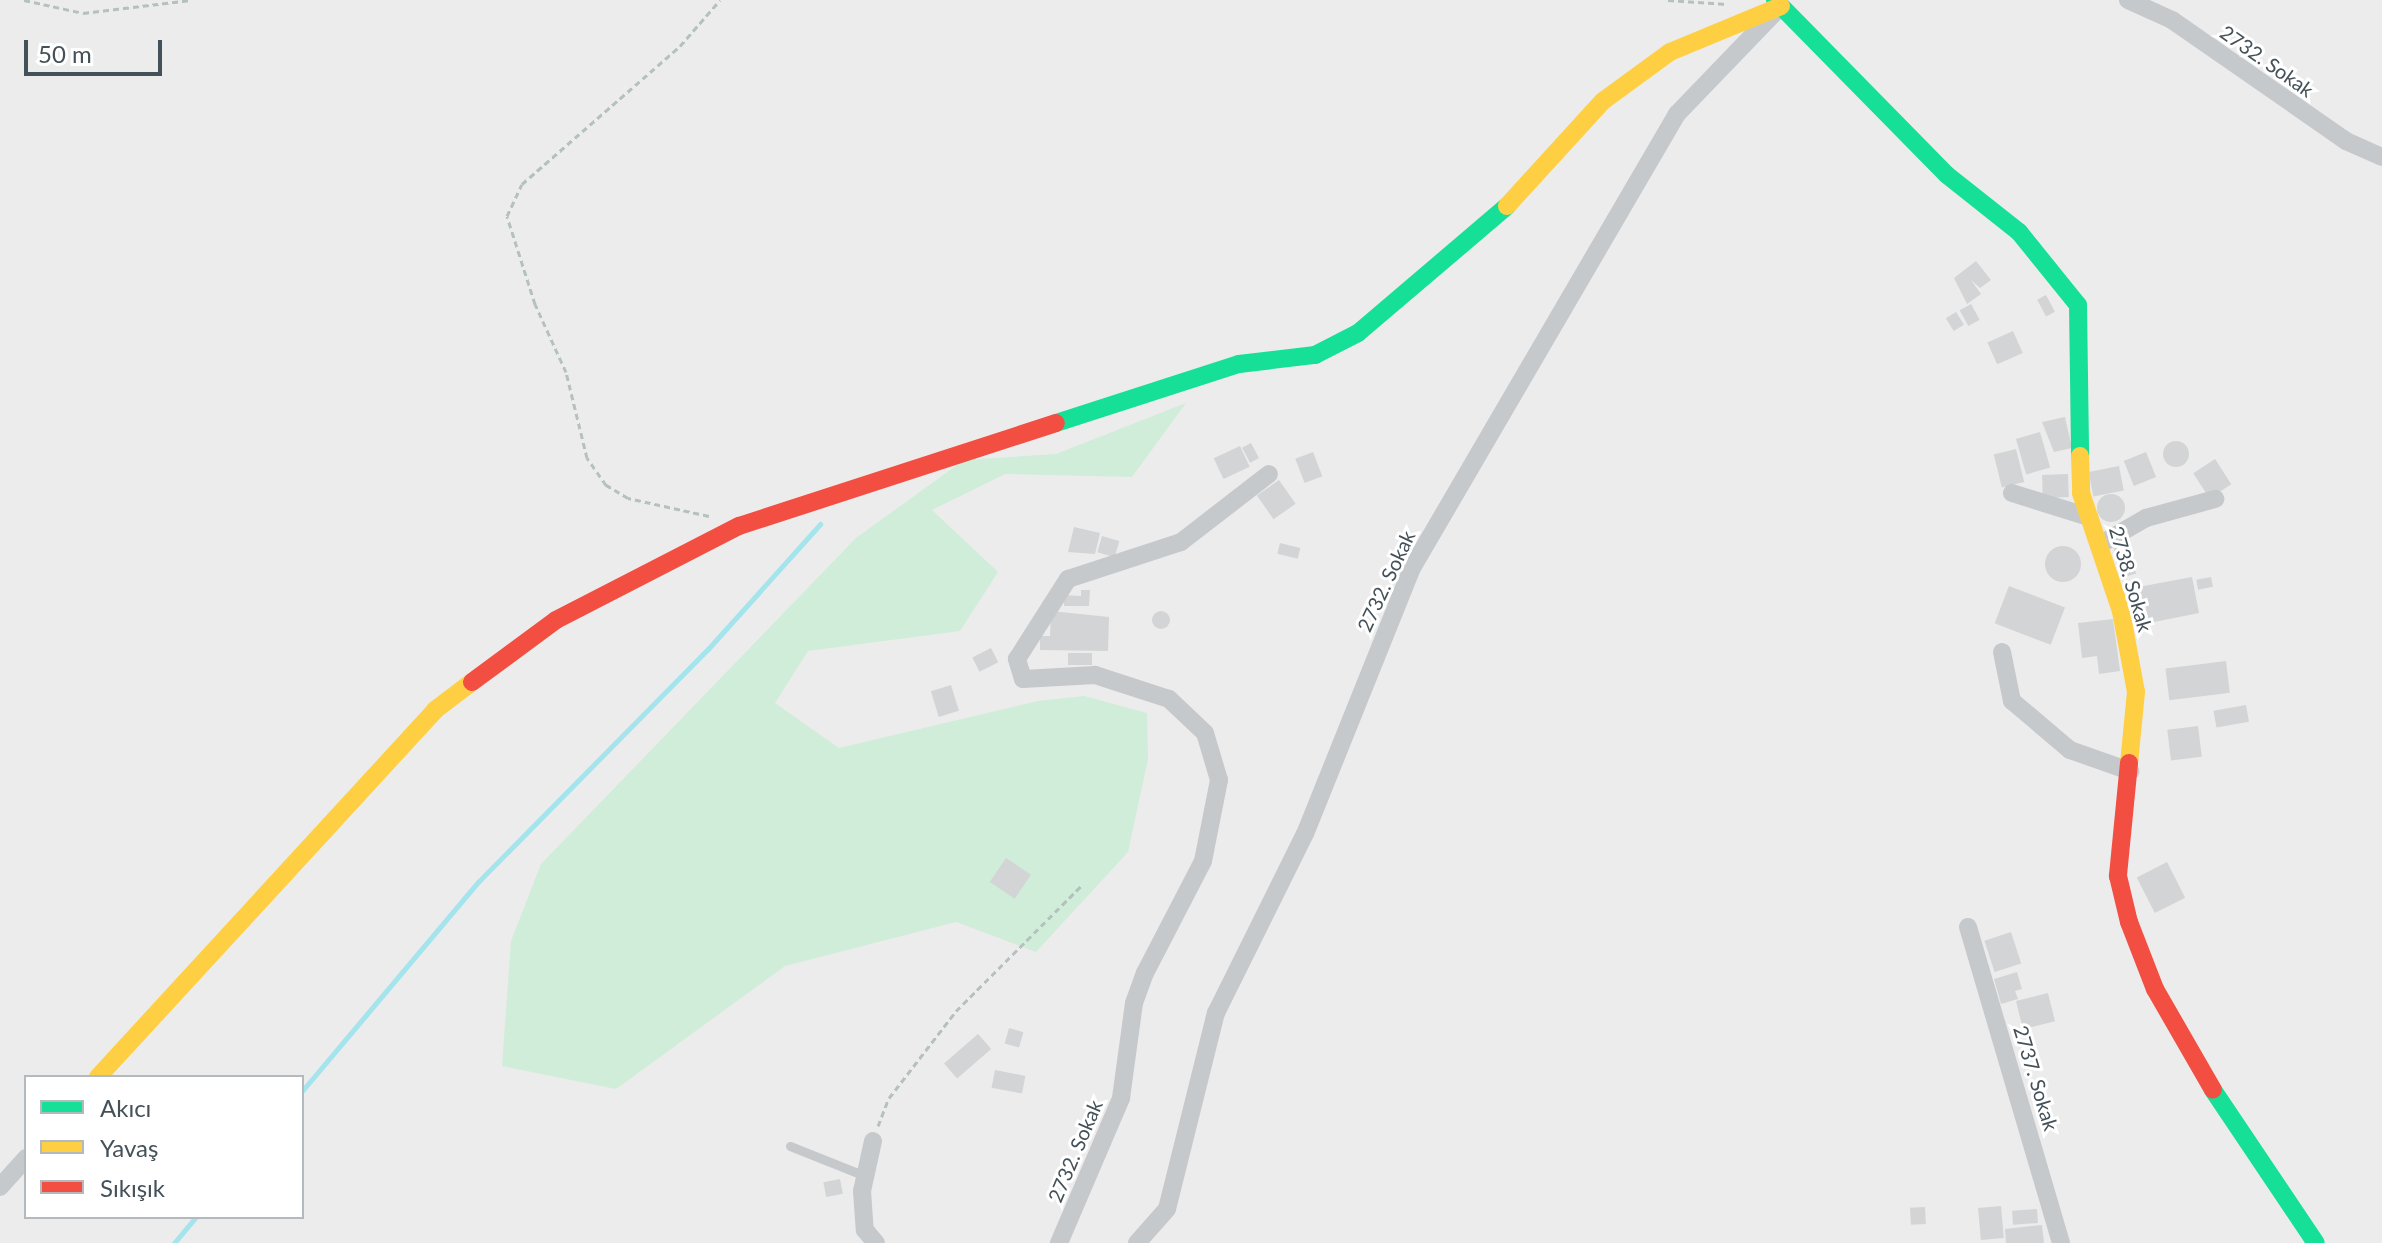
<!DOCTYPE html>
<html>
<head>
<meta charset="utf-8">
<style>
  body { margin:0 }
  #map { position:relative; width:2382px; height:1243px; overflow:hidden; background:#edecec; font-family:Lato,sans-serif }
  div>[style] { position:absolute }
  .green>* { inset:0; background:#cfedd8 }
  .stream>* { height:5px; margin:-2.5px; padding:0 2.5px; transform-origin:2.5px; border-radius:2.5px; background:#a3e4ed }
  .building>* { inset:0; background:#d3d4d5; transform-origin:0 0 }
  .round { border-radius:50% }
  .path>* { height:3px; margin-top:-1.5px; transform-origin:0; background:repeating-linear-gradient(90deg,#b4c1bc 0 6px,transparent 0 10px) }
  .lane>* { height:9px; margin:-4.5px; padding:0 4.5px; transform-origin:4.5px; border-radius:4.5px; background:#c6c9cb }
  .street>* { height:18px; margin:-9px; padding:0 9px; transform-origin:9px; border-radius:9px; background:#c6c9cb }
  .fast>* { height:18px; margin:-9px; padding:0 9px; transform-origin:9px; border-radius:9px; background:#16e098 }
  .slow>* { height:18px; margin:-9px; padding:0 9px; transform-origin:9px; border-radius:9px; background:#ffcf43 }
  .jam>* { height:18px; margin:-9px; padding:0 9px; transform-origin:9px; border-radius:9px; background:#f24e42 }
  span { translate:-50% -50%; white-space:nowrap; text-align:center; line-height:1.15; -webkit-text-stroke:6px #fff; paint-order:stroke }
  .street-label { font-size:20px; color:#445159 }
  .legend { position:absolute; left:24px; top:1075px; width:280px; height:144px; box-sizing:border-box; background:#fff; border:2px solid #b4b9bd; margin:0; padding:10px 14px; list-style:none; font-size:24px; color:#445159 }
  .legend li { display:flex; align-items:center; gap:16px; height:40px }
  .legend b { width:40px; border:2px solid #b4b9bd }
  .scale { position:absolute; left:24px; top:40px; width:138px; height:36px; box-sizing:border-box; border:4px solid #445159; border-top:0; padding-left:10px; font-size:24px; line-height:28px; white-space:nowrap; color:#445159; -webkit-text-stroke:6px #fff; paint-order:stroke }
</style>
</head>
<body>
<div id="map">
  <div class="green">
    <div style="clip-path:polygon(1186px 403px,1132px 477px,1005px 474px,932px 510px,998px 572px,960px 631px,808px 651px,775px 703px,839px 748px,1038px 701px,1084px 696px,1147px 713px,1148px 759px,1128px 852px,1036px 952px,956px 922px,785px 966px,616px 1089px,502px 1066px,511px 941px,541px 864px,856px 538px,964px 460px,1056px 454px)"></div>
  </div>
  <div class="stream">
    <div style="left:302px;top:1091px;width:273px;rotate:-49.9deg"></div>
    <div style="left:478px;top:882px;width:327px;rotate:-45.4deg"></div>
    <div style="left:708px;top:649px;width:168px;rotate:-48.1deg"></div>
    <div style="left:174px;top:1243px;width:34px;rotate:-50deg"></div>
  </div>
  <div class="building">
    <div style="clip-path:polygon(1976px 261px,1991px 280px,1980px 288px,1971px 280px,1981px 294px,1967px 304px,1954px 278px)"></div>
    <div style="left:2046px;top:295px;width:19px;height:10px;rotate:62deg"></div>
    <div style="left:1971px;top:304px;width:18px;height:13px;rotate:61deg"></div>
    <div style="left:1956px;top:312px;width:15px;height:12px;rotate:58deg"></div>
    <div style="left:2013px;top:331px;width:24px;height:28px;rotate:66deg"></div>
    <div style="clip-path:polygon(2065px 417px,2072px 448px,2054px 452px,2042px 422px)"></div>
    <div style="left:2040px;top:432px;width:37px;height:25px;rotate:74deg"></div>
    <div class="round" style="left:2163px;top:441px;width:26px;height:26px"></div>
    <div style="left:1251px;top:443px;width:17px;height:10px;rotate:62deg"></div>
    <div style="left:1240px;top:446px;width:23px;height:29px;rotate:65deg"></div>
    <div style="left:2016px;top:449px;width:34px;height:23px;rotate:76deg"></div>
    <div style="left:1313px;top:452px;width:26px;height:19px;rotate:69deg"></div>
    <div style="left:2146px;top:452px;width:27px;height:24px;rotate:68deg"></div>
    <div style="left:2215px;top:459px;width:30px;height:26px;rotate:57deg"></div>
    <div style="left:2119px;top:466px;width:25px;height:31px;rotate:79deg"></div>
    <div style="left:2068px;top:474px;width:23px;height:26px;rotate:88deg"></div>
    <div style="left:1279px;top:480px;width:29px;height:27px;rotate:55deg"></div>
    <div class="round" style="left:2097px;top:494px;width:28px;height:28px"></div>
    <div style="clip-path:polygon(1074px 527px,1100px 533px,1095px 554px,1068px 552px)"></div>
    <div style="left:1102px;top:536px;width:18px;height:17px;rotate:16deg"></div>
    <div style="left:1280px;top:543px;width:21px;height:11px;rotate:14deg"></div>
    <div style="left:2128px;top:544px;width:14px;height:15px;rotate:73deg"></div>
    <div class="round" style="left:2045px;top:546px;width:36px;height:36px"></div>
    <div style="left:2132px;top:560px;width:14px;height:14px;rotate:73deg"></div>
    <div style="clip-path:polygon(2192px 577px,2199px 613px,2149px 623px,2145px 604px,2128px 604px,2133px 588px)"></div>
    <div style="left:2211px;top:577px;width:10px;height:15px;rotate:79deg"></div>
    <div style="left:2009px;top:586px;width:60px;height:40px;rotate:21deg"></div>
    <div style="clip-path:polygon(1081px 590px,1090px 590px,1089px 606px,1064px 606px,1064px 595px,1081px 596px)"></div>
    <div style="clip-path:polygon(1051px 611px,1109px 617px,1108px 651px,1040px 650px,1040px 636px,1050px 636px)"></div>
    <div class="round" style="left:1152px;top:611px;width:18px;height:18px"></div>
    <div style="clip-path:polygon(2113px 619px,2120px 671px,2099px 674px,2097px 656px,2082px 658px,2078px 623px)"></div>
    <div style="left:991px;top:648px;width:16px;height:21px;rotate:63deg"></div>
    <div style="left:1068px;top:653px;width:24px;height:12px"></div>
    <div style="left:2226px;top:661px;width:32px;height:61px;rotate:83deg"></div>
    <div style="left:951px;top:685px;width:27px;height:21px;rotate:73deg"></div>
    <div style="left:2246px;top:705px;width:17px;height:33px;rotate:80deg"></div>
    <div style="left:2198px;top:726px;width:31px;height:31px;rotate:83deg"></div>
    <div style="left:1006px;top:858px;width:30px;height:29px;rotate:34deg"></div>
    <div style="left:2167px;top:862px;width:40px;height:34px;rotate:63deg"></div>
    <div style="left:2011px;top:932px;width:33px;height:28px;rotate:72deg"></div>
    <div style="clip-path:polygon(2017px 972px,2022px 989px,2015px 991px,2018px 999px,2001px 1004px,1994px 979px)"></div>
    <div style="left:2048px;top:993px;width:29px;height:33px;rotate:76deg"></div>
    <div style="left:1009px;top:1028px;width:15px;height:16px;rotate:16deg"></div>
    <div style="left:978px;top:1034px;width:20px;height:45px;rotate:49deg"></div>
    <div style="left:995px;top:1070px;width:31px;height:18px;rotate:11deg"></div>
    <div style="left:840px;top:1179px;width:15px;height:17px;rotate:79deg"></div>
    <div style="left:2001px;top:1206px;width:32px;height:23px;rotate:85deg"></div>
    <div style="left:1925px;top:1207px;width:17px;height:15px;rotate:87deg"></div>
    <div style="left:2037px;top:1209px;width:14px;height:25px;rotate:86deg"></div>
    <div style="clip-path:polygon(2042px 1225px,2044px 1243px,2006px 1243px,2005px 1229px)"></div>
  </div>
  <div class="path">
    <div style="left:24px;top:0;width:60px;rotate:12.4deg"></div>
    <div style="left:83px;top:13px;width:109px;rotate:-6.9deg"></div>
    <div style="left:1668px;top:0;width:59px;rotate:3.9deg"></div>
    <div style="left:709px;top:516px;width:83px;rotate:-167.5deg"></div>
    <div style="left:628px;top:498px;width:26px;rotate:-149deg"></div>
    <div style="left:606px;top:485px;width:33px;rotate:-125deg"></div>
    <div style="left:587px;top:458px;width:89px;rotate:-103.7deg"></div>
    <div style="left:566px;top:372px;width:75px;rotate:-114.5deg"></div>
    <div style="left:535px;top:304px;width:92px;rotate:-107.7deg"></div>
    <div style="left:507px;top:216px;width:35px;rotate:-65deg"></div>
    <div style="left:522px;top:184px;width:210px;rotate:-41.1deg"></div>
    <div style="left:680px;top:46px;width:61px;rotate:-49deg"></div>
    <div style="left:878px;top:1126px;width:30px;rotate:-69deg"></div>
    <div style="left:889px;top:1098px;width:110px;rotate:-52.4deg"></div>
    <div style="left:956px;top:1011px;width:177px;rotate:-45deg"></div>
  </div>
  <div class="lane">
    <div style="left:790px;top:1146px;width:79px;rotate:21.7deg"></div>
  </div>
  <div class="street">
    <div style="left:2128px;top:0;width:48px;rotate:24.4deg"></div>
    <div style="left:2172px;top:20px;width:212px;rotate:34.8deg"></div>
    <div style="left:2346px;top:141px;width:39px;rotate:24deg"></div>
    <div style="left:2012px;top:493px;width:81px;rotate:17.3deg"></div>
    <div style="left:2099px;top:545px;width:54px;rotate:-29.9deg"></div>
    <div style="left:2146px;top:518px;width:72px;rotate:-15.4deg"></div>
    <div style="left:2002px;top:652px;width:50px;rotate:78.5deg"></div>
    <div style="left:2012px;top:701px;width:76px;rotate:40.2deg"></div>
    <div style="left:2070px;top:750px;width:64px;rotate:19.3deg"></div>
    <div style="left:1968px;top:927px;width:329px;rotate:73.6deg"></div>
    <div style="left:873px;top:1141px;width:51px;rotate:102.4deg"></div>
    <div style="left:862px;top:1191px;width:39px;rotate:86deg"></div>
    <div style="left:865px;top:1230px;width:17px;rotate:50deg"></div>
    <div style="left:0;top:1187px;width:39px;rotate:-48deg"></div>
    <div style="left:1059px;top:1243px;width:158px;rotate:-66.8deg"></div>
    <div style="left:1121px;top:1098px;width:96px;rotate:-82.2deg"></div>
    <div style="left:1134px;top:1003px;width:32px;rotate:-70deg"></div>
    <div style="left:1145px;top:973px;width:126px;rotate:-62.6deg"></div>
    <div style="left:1203px;top:861px;width:83px;rotate:-78.8deg"></div>
    <div style="left:1219px;top:780px;width:49px;rotate:-106.6deg"></div>
    <div style="left:1205px;top:733px;width:50px;rotate:-136.6deg"></div>
    <div style="left:1169px;top:699px;width:78px;rotate:-162deg"></div>
    <div style="left:1095px;top:675px;width:72px;rotate:176.8deg"></div>
    <div style="left:1023px;top:679px;width:21px;rotate:-107deg"></div>
    <div style="left:1017px;top:659px;width:95px;rotate:-57.5deg"></div>
    <div style="left:1068px;top:579px;width:119px;rotate:-18.1deg"></div>
    <div style="left:1181px;top:542px;width:111px;rotate:-37.7deg"></div>
    <div style="left:1137px;top:1243px;width:45px;rotate:-48.6deg"></div>
    <div style="left:1167px;top:1209px;width:202px;rotate:-76deg"></div>
    <div style="left:1216px;top:1013px;width:200px;rotate:-63.6deg"></div>
    <div style="left:1305px;top:834px;width:287px;rotate:-68.1deg"></div>
    <div style="left:1412px;top:568px;width:526px;rotate:-59.73deg"></div>
    <div style="left:1677px;top:114px;width:141px;rotate:-46.1deg"></div>
  </div>
  <div class="fast">
    <div style="left:1775px;top:0;width:245px;rotate:45.5deg"></div>
    <div style="left:1947px;top:175px;width:92px;rotate:38.4deg"></div>
    <div style="left:2019px;top:232px;width:94px;rotate:51.1deg"></div>
    <div style="left:2078px;top:305px;width:151px;rotate:89.2deg"></div>
    <div style="left:1056px;top:423px;width:192px;rotate:-17.9deg"></div>
    <div style="left:1239px;top:364px;width:77px;rotate:-6.8deg"></div>
    <div style="left:1315px;top:355px;width:48px;rotate:-27.1deg"></div>
    <div style="left:1358px;top:333px;width:196px;rotate:-40.4deg"></div>
    <div style="left:2213px;top:1090px;width:184px;rotate:56.1deg"></div>
  </div>
  <div class="slow">
    <div style="left:1507px;top:206px;width:142px;rotate:-47.6deg"></div>
    <div style="left:1603px;top:101px;width:83px;rotate:-36.2deg"></div>
    <div style="left:1670px;top:52px;width:120px;rotate:-22.5deg"></div>
    <div style="left:2080px;top:456px;width:37px;rotate:88deg"></div>
    <div style="left:2081px;top:493px;width:125px;rotate:71.3deg"></div>
    <div style="left:2121px;top:611px;width:82px;rotate:79.5deg"></div>
    <div style="left:2136px;top:692px;width:71px;rotate:95.6deg"></div>
    <div style="left:98px;top:1077px;width:498px;rotate:-47.4deg"></div>
    <div style="left:435px;top:710px;width:46px;rotate:-37.1deg"></div>
  </div>
  <div class="jam">
    <div style="left:472px;top:682px;width:104px;rotate:-36.4deg"></div>
    <div style="left:556px;top:620px;width:206px;rotate:-27.2deg"></div>
    <div style="left:739px;top:526px;width:333px;rotate:-18deg"></div>
    <div style="left:2129px;top:763px;width:114px;rotate:95.6deg"></div>
    <div style="left:2118px;top:876px;width:47px;rotate:76.6deg"></div>
    <div style="left:2129px;top:922px;width:72px;rotate:68.8deg"></div>
    <div style="left:2155px;top:989px;width:116px;rotate:60.1deg"></div>
  </div>
  <div class="street-label">
    <span style="left:2267px;top:61px;rotate:35deg">2732. Sokak</span>
    <span style="left:2131px;top:579px;rotate:74deg">2738. Sokak</span>
    <span style="left:1386px;top:581px;rotate:-65deg">2732. Sokak</span>
    <span style="left:2036px;top:1078px;rotate:73deg">2737. Sokak</span>
    <span style="left:1075px;top:1151px;rotate:-67deg">2732. Sokak</span>
  </div>
  <ul class="legend">
  <li><b style="height:10px;background:#16e098"></b>Akıcı</li>
  <li><b style="height:10px;background:#ffcf43"></b>Yavaş</li>
  <li><b style="height:10px;background:#f24e42"></b>Sıkışık</li>
  </ul>
  <div class="scale">50 m</div>
</div>
</body>
</html>
